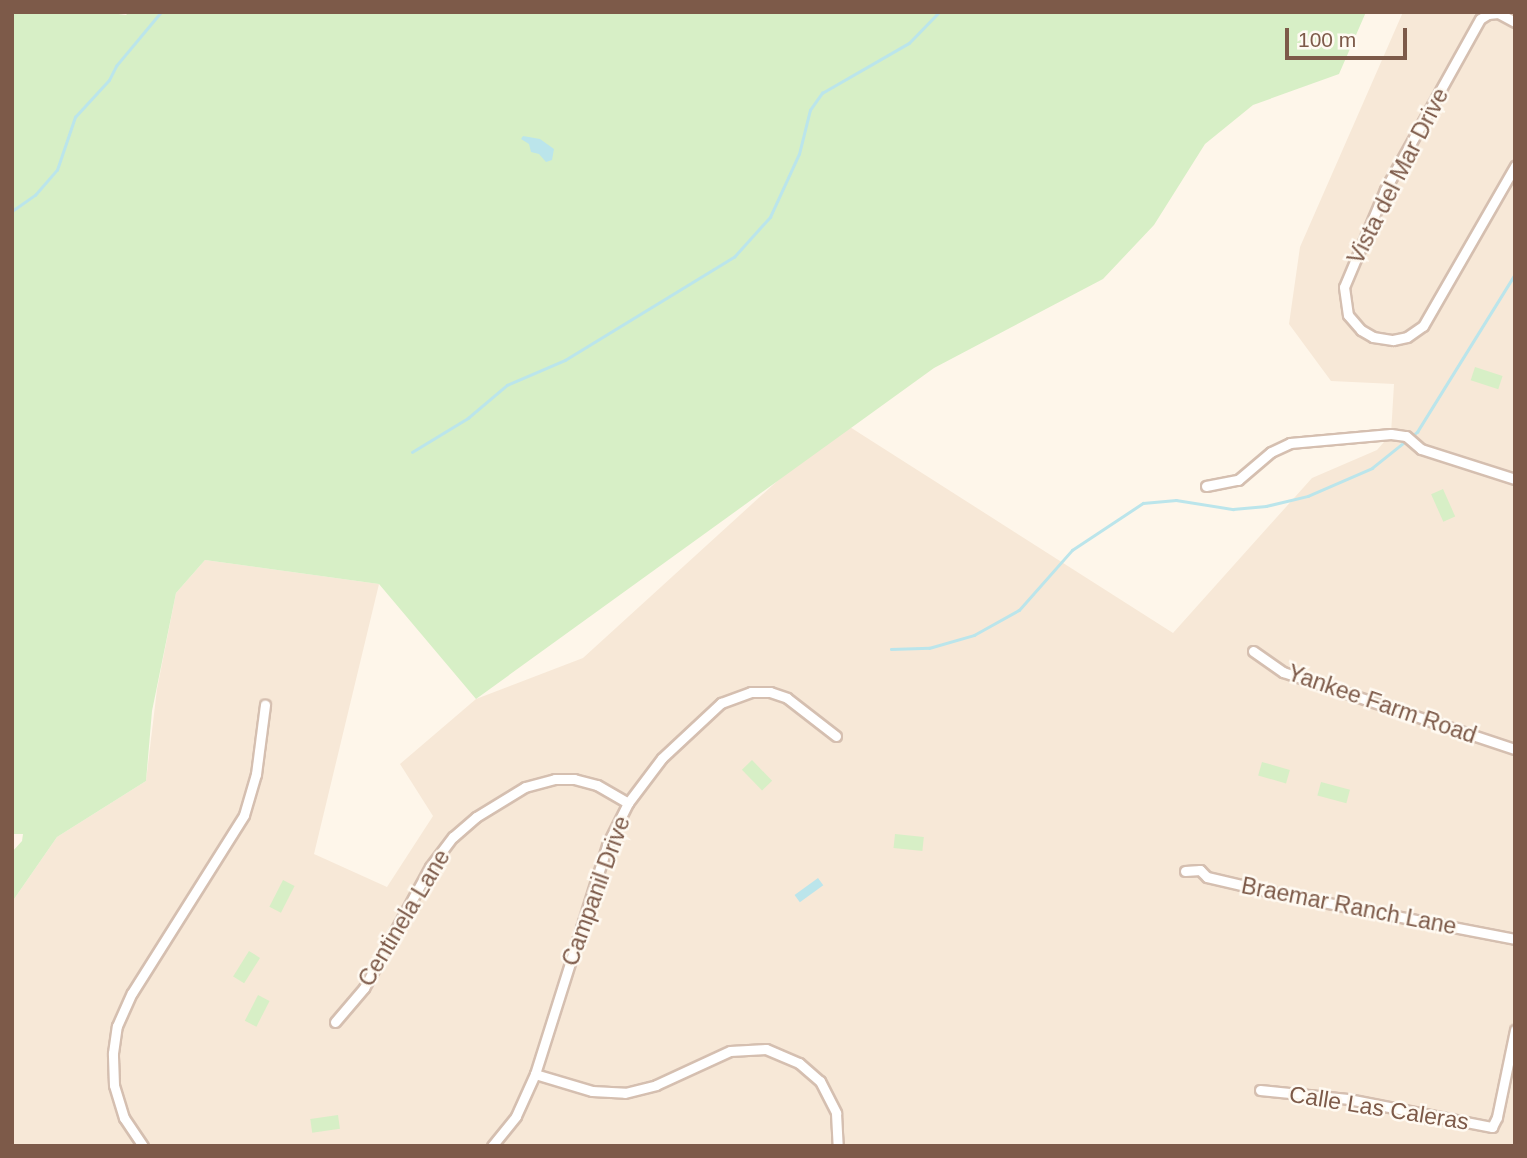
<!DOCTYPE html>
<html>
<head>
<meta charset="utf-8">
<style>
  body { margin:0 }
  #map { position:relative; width:1527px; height:1158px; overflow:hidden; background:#fef6ea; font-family:Helvetica,sans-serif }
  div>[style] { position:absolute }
  .residential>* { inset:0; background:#f7e8d7 }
  .green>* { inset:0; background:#d7efc6; transform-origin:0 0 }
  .water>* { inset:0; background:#bbe5eb; transform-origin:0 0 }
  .stream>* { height:2.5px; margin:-1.25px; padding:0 1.25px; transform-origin:1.25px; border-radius:1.25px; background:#bbe5eb }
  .roads { filter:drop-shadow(2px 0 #d5bfb0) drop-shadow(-2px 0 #d5bfb0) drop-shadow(0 2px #d5bfb0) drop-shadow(0 -2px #d5bfb0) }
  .minor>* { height:9px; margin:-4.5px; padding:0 4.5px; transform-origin:4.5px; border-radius:4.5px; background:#fff }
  span { translate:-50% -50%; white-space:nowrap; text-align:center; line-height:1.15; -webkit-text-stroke:5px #fffaf2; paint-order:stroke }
  .street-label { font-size:23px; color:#7d5a49 }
  .frame { position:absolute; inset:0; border:14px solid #7d5a49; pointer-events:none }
  .scale { position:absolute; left:1285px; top:28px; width:122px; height:32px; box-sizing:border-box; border:4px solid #7d5a49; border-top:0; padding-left:9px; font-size:21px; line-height:24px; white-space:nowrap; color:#7d5a49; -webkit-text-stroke:5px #fffaf2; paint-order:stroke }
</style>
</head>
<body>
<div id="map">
  <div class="residential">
    <div style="clip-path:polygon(1403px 12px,1515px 12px,1515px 1146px,12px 1146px,12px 902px,57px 837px,146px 781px,157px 689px,176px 593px,205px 560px,379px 584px,314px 854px,387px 887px,433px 816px,400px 764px,476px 699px,583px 658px,842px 422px,1173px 633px,1312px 478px,1377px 450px,1391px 434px,1394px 384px,1331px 381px,1289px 324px,1300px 247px)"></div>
  </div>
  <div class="green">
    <div style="clip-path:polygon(12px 12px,103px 12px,126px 15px,129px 12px,1366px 12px,1339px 74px,1253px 105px,1205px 144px,1154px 225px,1103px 279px,934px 368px,476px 699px,379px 584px,205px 560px,176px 593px,152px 711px,146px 781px,57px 837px,12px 902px,12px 852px,22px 841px,23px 834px,12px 834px)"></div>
    <div style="left:1475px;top:367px;width:29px;height:14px;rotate:18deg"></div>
    <div style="left:1443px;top:489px;width:30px;height:13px;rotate:66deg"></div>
    <div style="left:752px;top:760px;width:29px;height:14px;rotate:46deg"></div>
    <div style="left:1262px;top:762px;width:29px;height:14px;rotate:16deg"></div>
    <div style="left:1321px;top:782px;width:30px;height:14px;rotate:15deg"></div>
    <div style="left:895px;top:834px;width:29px;height:14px;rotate:6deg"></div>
    <div style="left:283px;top:880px;width:13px;height:30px;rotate:27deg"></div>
    <div style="left:249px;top:951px;width:13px;height:30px;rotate:32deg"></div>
    <div style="left:258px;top:995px;width:13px;height:29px;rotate:27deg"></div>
    <div style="left:338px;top:1115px;width:14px;height:28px;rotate:82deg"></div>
  </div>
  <div class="water">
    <div style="clip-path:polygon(523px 136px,540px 139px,554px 149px,552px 160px,546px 162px,539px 154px,531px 152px,529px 144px,521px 139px)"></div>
    <div style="left:818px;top:878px;width:9px;height:29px;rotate:54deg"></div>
  </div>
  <div class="stream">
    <div style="left:12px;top:211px;width:28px;rotate:-35deg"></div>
    <div style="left:35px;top:195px;width:33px;rotate:-49deg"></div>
    <div style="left:57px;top:170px;width:56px;rotate:-71.2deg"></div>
    <div style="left:75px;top:117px;width:50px;rotate:-47.4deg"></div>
    <div style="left:109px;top:80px;width:16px;rotate:-63deg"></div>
    <div style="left:116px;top:66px;width:70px;rotate:-50.2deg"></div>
    <div style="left:412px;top:452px;width:66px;rotate:-31.3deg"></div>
    <div style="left:468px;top:418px;width:51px;rotate:-40.2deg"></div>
    <div style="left:507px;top:385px;width:63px;rotate:-23.3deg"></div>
    <div style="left:565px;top:360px;width:198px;rotate:-31.4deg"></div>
    <div style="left:734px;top:257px;width:54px;rotate:-48deg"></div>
    <div style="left:770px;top:217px;width:69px;rotate:-65.3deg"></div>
    <div style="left:799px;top:154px;width:45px;rotate:-76deg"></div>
    <div style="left:810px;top:110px;width:21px;rotate:-55deg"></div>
    <div style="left:822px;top:93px;width:100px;rotate:-29.9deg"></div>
    <div style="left:909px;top:43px;width:43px;rotate:-45.9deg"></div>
    <div style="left:891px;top:649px;width:38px;rotate:-2deg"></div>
    <div style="left:929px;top:648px;width:47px;rotate:-16.1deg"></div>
    <div style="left:974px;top:635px;width:51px;rotate:-29.1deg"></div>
    <div style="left:1019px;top:610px;width:80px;rotate:-48.5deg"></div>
    <div style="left:1072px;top:550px;width:85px;rotate:-33.5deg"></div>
    <div style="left:1143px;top:503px;width:33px;rotate:-5deg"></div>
    <div style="left:1176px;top:500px;width:58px;rotate:9deg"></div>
    <div style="left:1233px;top:509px;width:33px;rotate:-5deg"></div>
    <div style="left:1266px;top:506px;width:43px;rotate:-13.4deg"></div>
    <div style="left:1308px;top:496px;width:70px;rotate:-23.6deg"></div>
    <div style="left:1372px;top:468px;width:58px;rotate:-38.7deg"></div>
    <div style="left:1417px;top:432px;width:186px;rotate:-58.2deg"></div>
  </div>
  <div class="roads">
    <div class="minor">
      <div style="left:1515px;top:22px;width:19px;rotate:-152deg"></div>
      <div style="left:1498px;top:13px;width:10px;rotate:174deg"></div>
      <div style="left:1488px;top:14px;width:9px;rotate:148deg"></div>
      <div style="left:1480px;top:19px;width:196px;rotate:119.1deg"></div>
      <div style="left:1385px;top:190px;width:105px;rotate:112.9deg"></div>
      <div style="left:1344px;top:287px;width:28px;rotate:82deg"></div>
      <div style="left:1348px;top:315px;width:20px;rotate:49deg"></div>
      <div style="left:1361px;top:330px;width:14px;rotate:30deg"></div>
      <div style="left:1373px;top:337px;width:20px;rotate:9deg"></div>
      <div style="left:1393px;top:340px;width:14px;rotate:-12deg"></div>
      <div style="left:1407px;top:337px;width:19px;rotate:-35deg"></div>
      <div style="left:1423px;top:326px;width:185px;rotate:-60.1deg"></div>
      <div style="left:1206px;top:486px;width:33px;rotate:-11deg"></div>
      <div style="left:1238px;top:480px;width:43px;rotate:-40.3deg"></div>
      <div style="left:1271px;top:452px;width:21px;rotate:-25deg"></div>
      <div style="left:1290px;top:443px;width:101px;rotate:-5.1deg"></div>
      <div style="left:1391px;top:434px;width:15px;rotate:8deg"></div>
      <div style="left:1406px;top:436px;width:20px;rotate:41deg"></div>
      <div style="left:1421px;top:449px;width:99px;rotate:17.7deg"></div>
      <div style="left:1253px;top:651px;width:37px;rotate:35deg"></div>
      <div style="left:1283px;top:672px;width:244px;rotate:18.4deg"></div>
      <div style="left:1185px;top:871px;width:15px;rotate:-4deg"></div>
      <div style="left:1200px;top:870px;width:10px;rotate:45deg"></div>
      <div style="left:1207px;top:877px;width:71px;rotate:13.1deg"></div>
      <div style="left:1276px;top:893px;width:243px;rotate:10.9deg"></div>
      <div style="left:335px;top:1022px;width:45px;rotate:-49.5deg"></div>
      <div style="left:364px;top:988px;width:138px;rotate:-61.4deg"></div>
      <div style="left:430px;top:867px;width:38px;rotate:-53deg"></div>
      <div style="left:453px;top:837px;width:30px;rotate:-41deg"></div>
      <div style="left:476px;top:817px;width:57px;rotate:-31.5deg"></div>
      <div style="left:525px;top:787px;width:31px;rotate:-15deg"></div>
      <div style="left:555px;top:779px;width:19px"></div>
      <div style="left:574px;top:779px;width:24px;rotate:15deg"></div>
      <div style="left:597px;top:785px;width:36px;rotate:30deg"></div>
      <div style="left:535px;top:1074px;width:59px;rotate:16.6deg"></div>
      <div style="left:592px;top:1091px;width:33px;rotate:3deg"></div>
      <div style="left:625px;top:1093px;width:32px;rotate:-14deg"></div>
      <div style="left:656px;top:1085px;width:81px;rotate:-24.7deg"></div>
      <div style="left:730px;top:1051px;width:36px;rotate:-3deg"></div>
      <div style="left:766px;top:1049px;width:36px;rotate:23deg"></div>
      <div style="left:799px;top:1063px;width:28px;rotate:41deg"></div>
      <div style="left:820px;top:1081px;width:36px;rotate:63deg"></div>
      <div style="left:836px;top:1113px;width:33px;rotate:87deg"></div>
      <div style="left:1260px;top:1090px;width:88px;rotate:5.8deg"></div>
      <div style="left:1348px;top:1099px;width:147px;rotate:11deg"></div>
      <div style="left:1492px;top:1127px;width:11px;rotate:-63deg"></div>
      <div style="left:1497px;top:1117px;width:89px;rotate:-78.3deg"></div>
      <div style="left:143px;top:1146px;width:34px;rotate:-124deg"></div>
      <div style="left:124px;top:1118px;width:34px;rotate:-107deg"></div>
      <div style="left:114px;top:1085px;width:32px;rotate:-92deg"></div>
      <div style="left:113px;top:1053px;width:27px;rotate:-82deg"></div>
      <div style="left:117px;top:1026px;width:36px;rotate:-66deg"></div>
      <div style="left:132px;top:993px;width:210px;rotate:-57.8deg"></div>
      <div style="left:244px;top:815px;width:43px;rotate:-73.7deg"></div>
      <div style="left:256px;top:774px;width:70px;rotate:-82.6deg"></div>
      <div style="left:492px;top:1146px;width:38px;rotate:-51deg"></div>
      <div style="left:516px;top:1116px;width:46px;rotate:-65.7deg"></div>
      <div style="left:535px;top:1074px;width:240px;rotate:-72.5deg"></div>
      <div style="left:607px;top:845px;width:47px;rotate:-63.4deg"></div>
      <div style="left:628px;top:803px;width:56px;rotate:-52.9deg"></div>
      <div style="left:662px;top:758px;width:81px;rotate:-43deg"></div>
      <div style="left:721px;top:703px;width:32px;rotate:-20deg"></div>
      <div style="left:751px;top:692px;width:19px"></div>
      <div style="left:770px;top:692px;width:18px;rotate:19deg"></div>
      <div style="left:787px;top:698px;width:62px;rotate:37.8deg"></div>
    </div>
  </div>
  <div class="street-label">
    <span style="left:1398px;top:176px;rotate:-63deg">Vista del Mar Drive</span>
    <span style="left:1382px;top:704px;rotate:19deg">Yankee Farm Road</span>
    <span style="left:596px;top:891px;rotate:-70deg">Campanil Drive</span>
    <span style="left:1349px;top:906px;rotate:11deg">Braemar Ranch Lane</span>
    <span style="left:404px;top:918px;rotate:-59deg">Centinela Lane</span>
    <span style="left:1379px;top:1108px;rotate:9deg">Calle Las Caleras</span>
  </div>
  <div class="frame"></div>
  <div class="scale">100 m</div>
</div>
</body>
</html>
